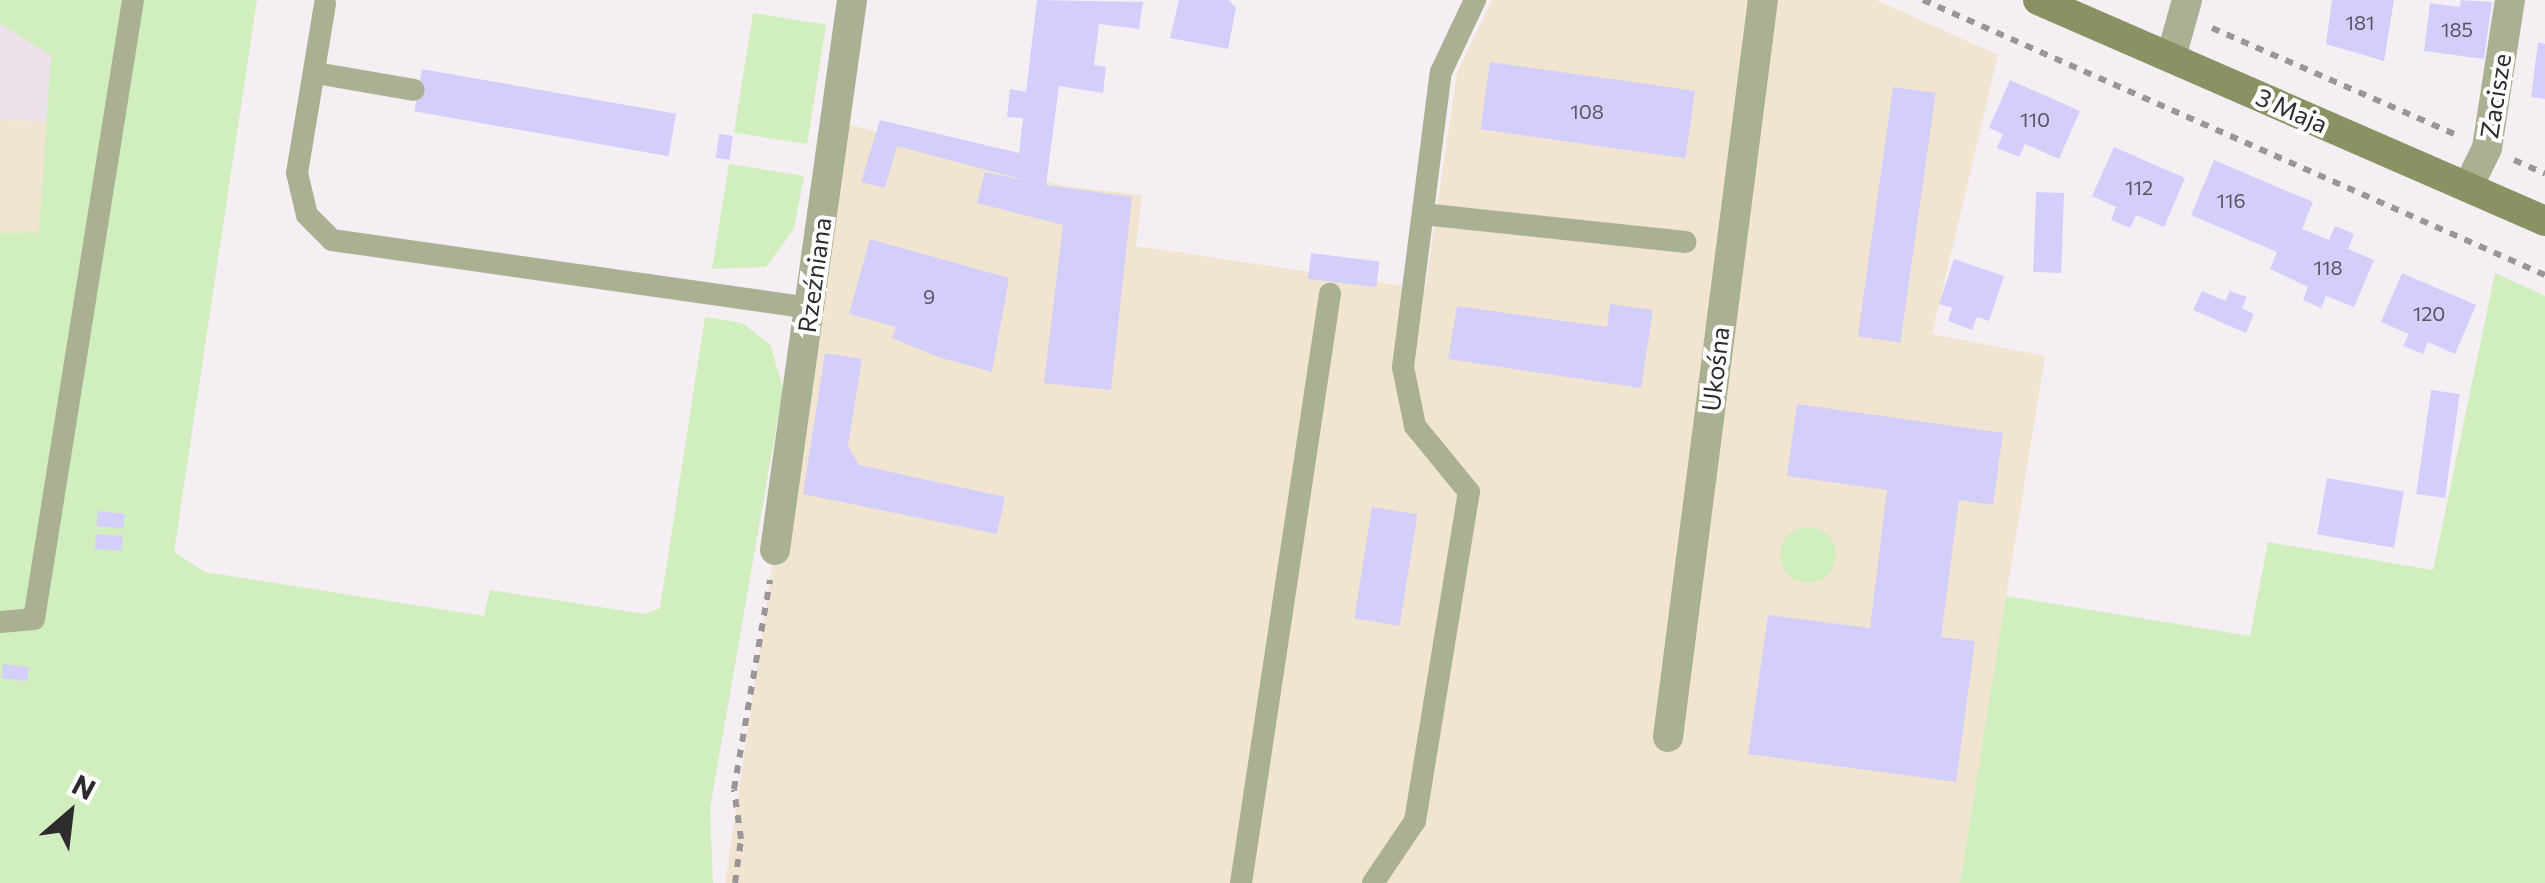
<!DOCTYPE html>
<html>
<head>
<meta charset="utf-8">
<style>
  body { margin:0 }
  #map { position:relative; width:2545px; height:883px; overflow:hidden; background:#f5eff4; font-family:Commissioner,sans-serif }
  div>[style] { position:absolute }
  .built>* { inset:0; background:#ede1ec }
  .industrial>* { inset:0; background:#f1e5d1 }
  .green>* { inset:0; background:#d1eebe; transform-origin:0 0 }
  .round { border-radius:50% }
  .building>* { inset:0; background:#d3cffa; transform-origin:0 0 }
  .path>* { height:6px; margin-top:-3px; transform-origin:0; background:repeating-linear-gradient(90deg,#999598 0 8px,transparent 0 16px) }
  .lane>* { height:22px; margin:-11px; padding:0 11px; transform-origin:11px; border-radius:11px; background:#aab192 }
  .street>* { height:30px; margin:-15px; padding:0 15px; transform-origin:15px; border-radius:15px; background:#aab192 }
  .secondary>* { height:30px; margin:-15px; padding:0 15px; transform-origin:15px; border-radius:15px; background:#889263 }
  span { translate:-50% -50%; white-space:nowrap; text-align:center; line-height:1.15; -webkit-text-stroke:8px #fff; paint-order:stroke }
  .number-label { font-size:20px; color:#565460 }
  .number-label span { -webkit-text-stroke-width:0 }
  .street-label { font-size:25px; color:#2d2b2d }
  .north { position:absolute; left:20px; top:763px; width:100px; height:100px; -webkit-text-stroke:8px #fff; paint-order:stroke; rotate:28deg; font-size:28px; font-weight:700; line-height:40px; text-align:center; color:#2d2b2d }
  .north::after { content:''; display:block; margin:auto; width:35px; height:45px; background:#2d2b2d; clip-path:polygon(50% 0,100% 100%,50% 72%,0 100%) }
</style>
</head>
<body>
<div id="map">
  <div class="built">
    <div style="clip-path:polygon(0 24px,52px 54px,47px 121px,0 120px)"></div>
  </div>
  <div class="industrial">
    <div style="clip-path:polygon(1492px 0,1876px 0,1998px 55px,1932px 334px,2045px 356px,1960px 883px,725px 883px,838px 121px,1063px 186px,1142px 195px,1136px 246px,1425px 289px,1457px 72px)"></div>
    <div style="clip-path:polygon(0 120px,47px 121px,39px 232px,0 233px)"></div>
  </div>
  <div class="green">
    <div style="clip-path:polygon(0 0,257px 0,174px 552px,205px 572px,484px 616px,490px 590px,645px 614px,660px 608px,705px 317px,742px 323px,770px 344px,783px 388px,710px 809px,713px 883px,0 883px,0 233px,39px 232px,51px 55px,0 24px)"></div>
    <div style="left:753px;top:13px;width:74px;height:121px;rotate:9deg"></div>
    <div style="clip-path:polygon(729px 164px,804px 176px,794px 229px,766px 267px,712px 269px)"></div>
    <div style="clip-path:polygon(2495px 273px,2545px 296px,2545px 883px,1960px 883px,2006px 596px,2250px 636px,2268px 542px,2433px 570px)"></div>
    <div class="round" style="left:1780px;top:527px;width:56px;height:56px"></div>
  </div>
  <div class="building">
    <div style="clip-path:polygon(1037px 0,1143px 2px,1139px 29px,1099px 24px,1094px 65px,1106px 67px,1103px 93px,1059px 86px,1046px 185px,1132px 197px,1111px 390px,1044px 383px,1063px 225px,977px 203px,985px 172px,1028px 181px,897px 146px,885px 188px,861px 182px,880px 120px,1019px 153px,1023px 118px,1007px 117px,1010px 89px,1026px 92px)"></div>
    <div style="clip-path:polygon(1179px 0,1229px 0,1236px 8px,1228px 49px,1170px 38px)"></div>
    <div style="clip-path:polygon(2332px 0,2394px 0,2384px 61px,2326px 44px)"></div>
    <div style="clip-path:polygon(2461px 0,2492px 2px,2484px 59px,2424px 51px,2430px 3px,2460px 7px)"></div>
    <div style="clip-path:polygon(2538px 42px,2545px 44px,2545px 99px,2531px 97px)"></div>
    <div style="left:1490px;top:62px;width:207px;height:68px;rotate:8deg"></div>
    <div style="left:422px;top:69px;width:258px;height:43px;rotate:10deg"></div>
    <div style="clip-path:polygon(2010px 80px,2080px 111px,2059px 159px,2025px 144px,2019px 157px,1997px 148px,2003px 134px,1989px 128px)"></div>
    <div style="left:1893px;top:87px;width:43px;height:252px;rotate:8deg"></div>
    <div style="left:719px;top:134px;width:14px;height:24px;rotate:8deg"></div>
    <div style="clip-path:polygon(2114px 147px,2185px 178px,2164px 227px,2136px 215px,2130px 228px,2111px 220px,2116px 207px,2092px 196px)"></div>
    <div style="clip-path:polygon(2214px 160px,2313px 202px,2302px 229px,2329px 240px,2335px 226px,2354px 234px,2348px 249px,2374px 260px,2354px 307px,2326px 296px,2321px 308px,2303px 300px,2308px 287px,2270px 269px,2277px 252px,2191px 215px)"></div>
    <div style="left:2036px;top:192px;width:28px;height:80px;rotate:2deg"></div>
    <div style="clip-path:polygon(870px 239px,1009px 278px,992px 372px,938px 357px,892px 338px,896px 327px,849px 314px)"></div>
    <div style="left:1311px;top:253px;width:69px;height:26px;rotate:7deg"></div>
    <div style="clip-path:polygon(1954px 259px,2004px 276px,1989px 321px,1977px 317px,1972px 330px,1948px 321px,1952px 308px,1939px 304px)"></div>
    <div style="clip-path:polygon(2402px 273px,2476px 305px,2455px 354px,2428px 342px,2423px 354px,2403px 346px,2409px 334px,2381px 322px)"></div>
    <div style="clip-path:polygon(2202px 291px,2225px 301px,2230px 291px,2247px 297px,2242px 308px,2254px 314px,2246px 333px,2193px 310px)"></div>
    <div style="clip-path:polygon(1610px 304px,1653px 310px,1641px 388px,1448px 359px,1457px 306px,1607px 327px)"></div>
    <div style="clip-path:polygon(825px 353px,862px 359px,848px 446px,859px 465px,1005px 497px,997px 534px,803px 494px)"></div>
    <div style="left:2431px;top:390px;width:29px;height:105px;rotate:8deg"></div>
    <div style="clip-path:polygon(1797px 404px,2003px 433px,1993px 505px,1959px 500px,1941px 637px,1975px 641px,1956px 782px,1748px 754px,1768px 615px,1870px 628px,1887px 490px,1787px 476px)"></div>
    <div style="left:2327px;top:478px;width:78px;height:57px;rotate:10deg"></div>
    <div style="left:1372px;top:507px;width:46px;height:113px;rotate:9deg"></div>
    <div style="left:98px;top:511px;width:27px;height:15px;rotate:6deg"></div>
    <div style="left:96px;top:534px;width:27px;height:15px;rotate:4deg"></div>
    <div style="left:3px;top:664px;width:26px;height:14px;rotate:7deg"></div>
  </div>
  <div class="path">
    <div style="left:1923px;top:0;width:680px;rotate:23.85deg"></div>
    <div style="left:2212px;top:28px;width:267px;rotate:23.6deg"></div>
    <div style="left:2514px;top:160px;width:34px;rotate:24deg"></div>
    <div style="left:735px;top:883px;width:44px;rotate:-82.2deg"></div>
    <div style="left:741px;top:839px;width:50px;rotate:-98deg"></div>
    <div style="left:734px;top:789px;width:212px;rotate:-80.2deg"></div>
  </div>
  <div class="lane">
    <div style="left:325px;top:4px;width:171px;rotate:99.4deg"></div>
    <div style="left:297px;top:173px;width:43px;rotate:76.6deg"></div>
    <div style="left:307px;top:215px;width:35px;rotate:45deg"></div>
    <div style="left:332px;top:240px;width:482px;rotate:8.1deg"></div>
    <div style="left:316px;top:73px;width:99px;rotate:9.8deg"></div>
    <div style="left:1423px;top:214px;width:264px;rotate:6.1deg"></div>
    <div style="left:0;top:622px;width:34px;rotate:-5deg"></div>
    <div style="left:34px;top:619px;width:627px;rotate:-80.91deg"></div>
    <div style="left:1241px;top:883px;width:596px;rotate:-81.41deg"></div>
    <div style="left:1373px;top:883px;width:75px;rotate:-55.9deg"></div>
    <div style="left:1415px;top:821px;width:333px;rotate:-80.7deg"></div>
    <div style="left:1469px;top:492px;width:85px;rotate:-129.3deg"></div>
    <div style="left:1415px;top:426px;width:60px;rotate:-101.5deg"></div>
    <div style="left:1403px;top:367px;width:297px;rotate:-82.7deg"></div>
    <div style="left:1441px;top:72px;width:80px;rotate:-64.7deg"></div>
  </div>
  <div class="street">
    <div style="left:2171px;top:57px;width:59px;rotate:-74.3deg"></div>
    <div style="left:2468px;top:187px;width:43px;rotate:-64deg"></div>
    <div style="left:2487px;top:148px;width:150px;rotate:-81.2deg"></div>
    <div style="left:775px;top:550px;width:555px;rotate:-82.03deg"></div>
    <div style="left:1668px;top:737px;width:743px;rotate:-82.66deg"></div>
  </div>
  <div class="secondary">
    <div style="left:2038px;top:0;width:553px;rotate:23.55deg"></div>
  </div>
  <div class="number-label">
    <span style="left:2360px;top:22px">181</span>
    <span style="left:2457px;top:29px">185</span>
    <span style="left:1587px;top:111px">108</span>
    <span style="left:2035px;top:119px">110</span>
    <span style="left:2139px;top:187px">112</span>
    <span style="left:2231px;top:200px">116</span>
    <span style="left:2328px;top:267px">118</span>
    <span style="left:929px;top:296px">9</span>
    <span style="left:2429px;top:313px">120</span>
  </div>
  <div class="street-label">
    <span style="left:2495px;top:96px;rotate:-81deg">Zacisze</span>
    <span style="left:2292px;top:110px;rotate:24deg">3 Maja</span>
    <span style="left:814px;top:275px;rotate:-82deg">Rzeźniana</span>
    <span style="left:1715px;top:369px;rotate:-83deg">Ukośna</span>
  </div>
  <div class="north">N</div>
</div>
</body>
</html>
